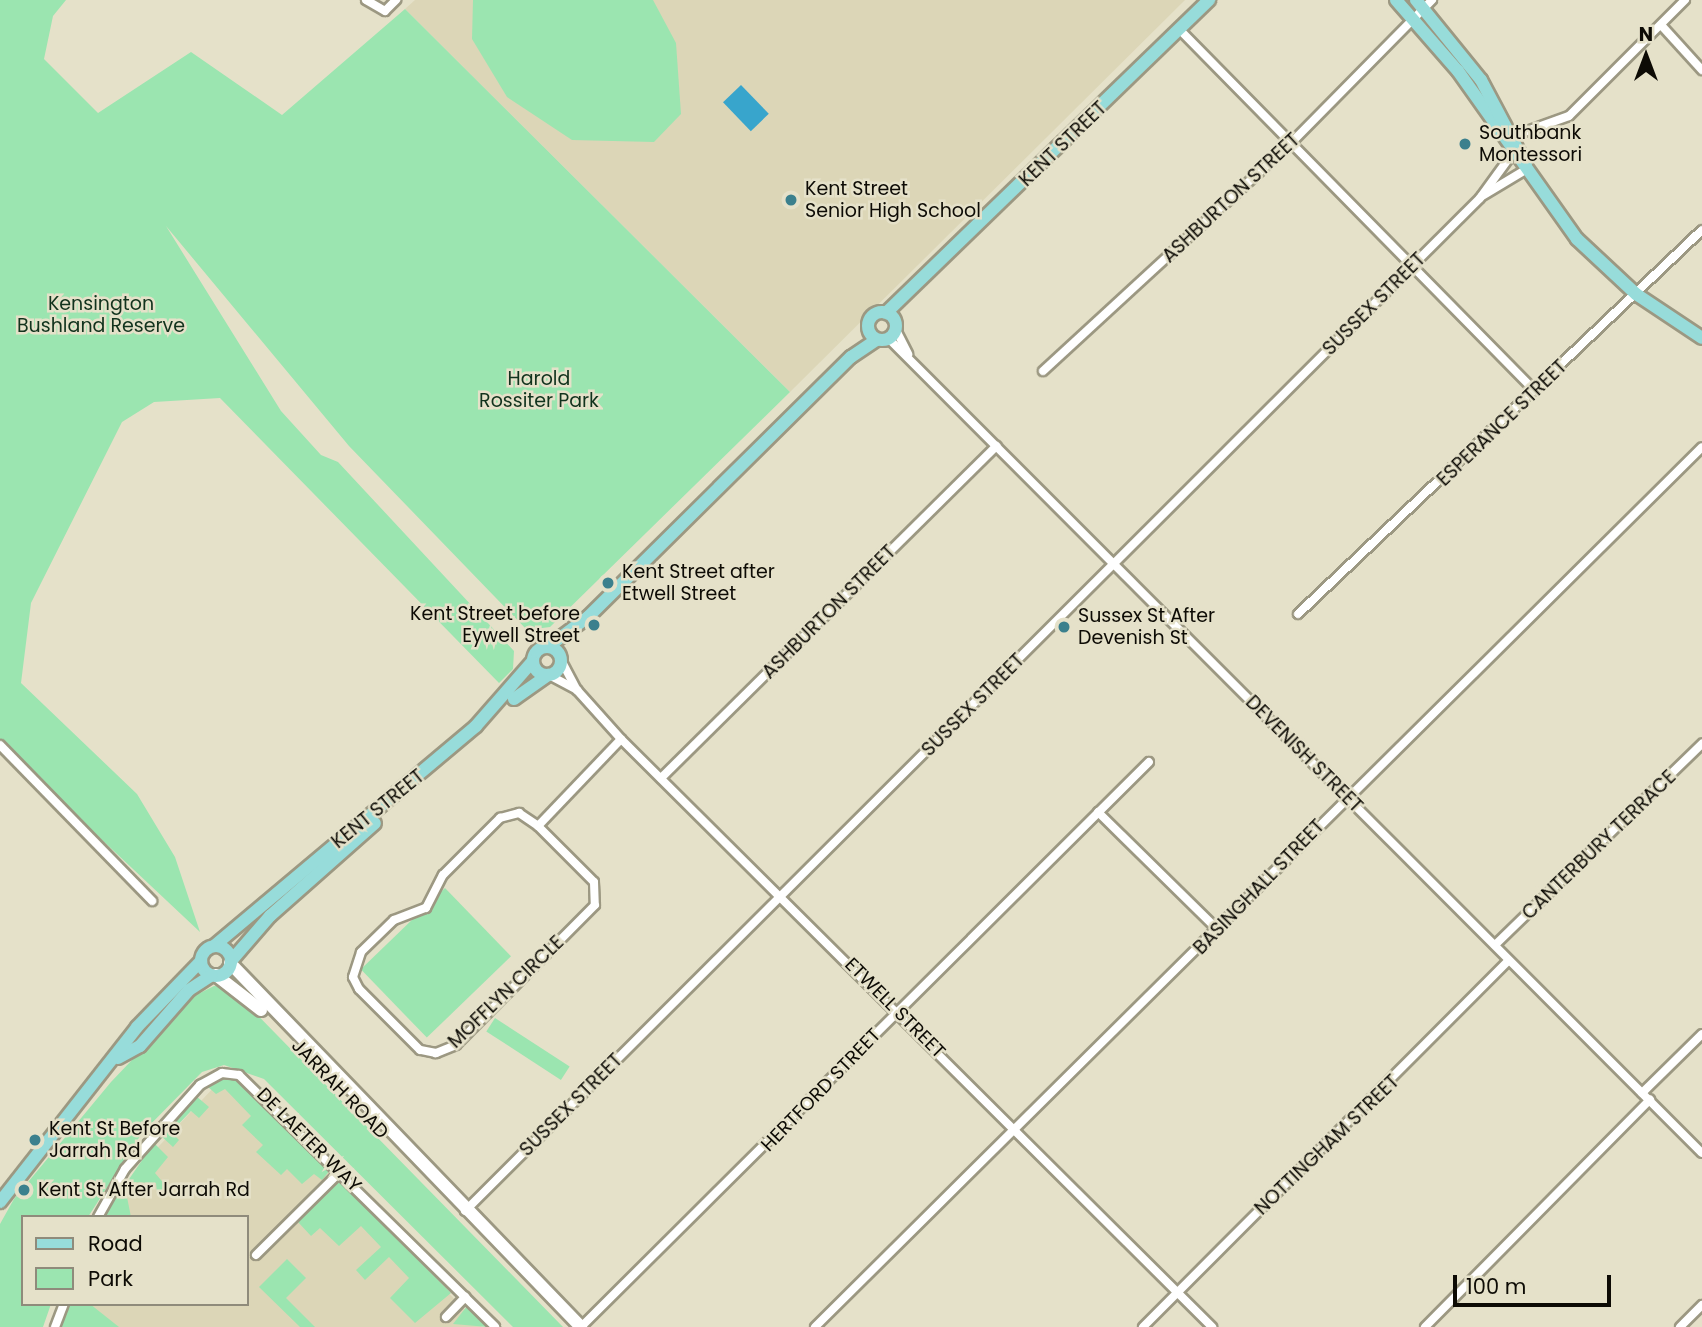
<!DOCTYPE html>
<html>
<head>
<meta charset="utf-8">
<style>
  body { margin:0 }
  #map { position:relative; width:1702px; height:1327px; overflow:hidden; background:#e5e1c9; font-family:Poppins,sans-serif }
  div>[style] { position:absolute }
  .built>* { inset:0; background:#dcd6b7 }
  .green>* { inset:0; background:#9be5b0; transform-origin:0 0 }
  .water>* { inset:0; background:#38a5cc; transform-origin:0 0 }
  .roads { filter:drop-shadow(2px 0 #9c9882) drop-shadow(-2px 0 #9c9882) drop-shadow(0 2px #9c9882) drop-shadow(0 -2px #9c9882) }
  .street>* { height:8px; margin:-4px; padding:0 4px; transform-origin:4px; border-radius:4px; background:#fff }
  .secondary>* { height:12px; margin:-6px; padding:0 6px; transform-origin:6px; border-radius:6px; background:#fff }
  .primary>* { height:12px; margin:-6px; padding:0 6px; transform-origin:6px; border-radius:6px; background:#97dcda }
  .primary>.ring { margin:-6px; padding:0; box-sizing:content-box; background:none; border:12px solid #97dcda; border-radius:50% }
  .dots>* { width:19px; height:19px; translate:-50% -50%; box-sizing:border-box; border:4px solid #e5e1c9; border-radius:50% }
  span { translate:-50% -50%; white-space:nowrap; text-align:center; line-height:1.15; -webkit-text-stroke:5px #e5e1c9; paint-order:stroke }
  .poi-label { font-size:19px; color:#0d0b05 }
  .left { translate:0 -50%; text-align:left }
  .right { translate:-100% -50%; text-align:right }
  .street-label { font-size:19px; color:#0d0b05 }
  .park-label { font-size:19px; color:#11331d }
  .legend { position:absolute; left:21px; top:1215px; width:228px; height:91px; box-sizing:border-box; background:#e5e1c9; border:2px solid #8f8b7b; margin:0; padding:9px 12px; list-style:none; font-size:21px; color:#0d0b05 }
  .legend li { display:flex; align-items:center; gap:14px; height:35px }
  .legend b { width:35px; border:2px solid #8f8b7b }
  .north { position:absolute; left:1611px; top:21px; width:70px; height:70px; -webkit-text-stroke:5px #e5e1c9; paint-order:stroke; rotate:0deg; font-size:19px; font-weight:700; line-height:28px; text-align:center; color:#0d0b05 }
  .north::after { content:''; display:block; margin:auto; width:24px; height:32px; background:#0d0b05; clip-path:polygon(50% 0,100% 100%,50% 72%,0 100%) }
  .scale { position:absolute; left:1453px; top:1275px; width:158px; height:32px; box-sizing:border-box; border:4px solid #0d0b05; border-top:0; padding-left:9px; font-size:21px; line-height:24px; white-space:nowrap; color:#0d0b05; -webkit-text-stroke:5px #e5e1c9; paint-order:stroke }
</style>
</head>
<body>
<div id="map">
  <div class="built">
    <div style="clip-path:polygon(415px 0,1185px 0,790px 392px,405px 9px)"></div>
    <div style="clip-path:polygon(215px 1086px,247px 1090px,482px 1327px,65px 1327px,74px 1304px,247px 1304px,247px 1217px,109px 1217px,133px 1174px)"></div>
  </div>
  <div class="green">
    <div style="clip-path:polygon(0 0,66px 0,53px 16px,44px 59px,98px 113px,191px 52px,282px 115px,405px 9px,790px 392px,550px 627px,527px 630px,349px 446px,166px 226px,281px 411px,321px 455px,338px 462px,514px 651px,513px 669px,499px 683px,220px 398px,154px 402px,122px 422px,31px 603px,21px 683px,137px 794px,175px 857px,200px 932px,0 744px)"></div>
    <div style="clip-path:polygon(473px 0,653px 0,676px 43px,681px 114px,654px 142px,572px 140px,507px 97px,472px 39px)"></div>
    <div style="left:445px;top:888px;width:95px;height:117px;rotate:46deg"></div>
    <div style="clip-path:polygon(214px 986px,230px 987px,563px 1327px,513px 1327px,264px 1079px,224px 1065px,202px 1072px,142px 1133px,88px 1217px,23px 1217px,23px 1304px,51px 1304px,43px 1327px,0 1327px,0 1224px,14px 1199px,111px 1082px,192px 997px)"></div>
    <div style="left:495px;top:1018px;width:89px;height:16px;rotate:33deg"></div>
    <div style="clip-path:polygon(220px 1079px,238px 1080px,331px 1169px,322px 1180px,314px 1174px,302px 1184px,287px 1169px,281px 1175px,256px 1152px,263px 1145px,242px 1125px,251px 1116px,225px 1089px,216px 1094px,207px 1086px)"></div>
    <div style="clip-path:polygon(196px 1096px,209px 1107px,199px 1118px,191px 1111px,171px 1132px,179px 1140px,173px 1147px,160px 1135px)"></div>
    <div style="clip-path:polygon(154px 1143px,168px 1157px,155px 1173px,172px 1193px,157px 1192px,156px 1183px,127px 1182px)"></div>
    <div style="clip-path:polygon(340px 1181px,451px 1293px,415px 1323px,390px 1298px,409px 1278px,389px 1257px,365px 1280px,356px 1270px,381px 1247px,361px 1226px,339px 1246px,320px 1228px,311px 1236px,298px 1222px)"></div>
    <div style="clip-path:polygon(117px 1193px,127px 1197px,131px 1217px,105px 1217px)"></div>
    <div style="clip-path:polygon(287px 1259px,306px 1278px,286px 1298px,315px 1327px,300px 1327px,259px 1287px)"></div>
    <div style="clip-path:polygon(69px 1304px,90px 1304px,119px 1327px,60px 1327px)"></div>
    <div style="clip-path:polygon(467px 1306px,488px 1327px,453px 1324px)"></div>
  </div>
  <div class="water">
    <div style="left:741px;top:85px;width:40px;height:25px;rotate:46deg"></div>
  </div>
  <div class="roads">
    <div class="street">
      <div style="left:366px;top:0;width:22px;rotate:30deg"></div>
      <div style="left:385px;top:11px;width:16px;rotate:-45deg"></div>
      <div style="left:1661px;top:25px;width:61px;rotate:47.7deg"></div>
      <div style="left:1179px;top:29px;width:506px;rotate:45.48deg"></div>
      <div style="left:1513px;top:136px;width:59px;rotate:-19.7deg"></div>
      <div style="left:1569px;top:116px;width:164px;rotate:-45deg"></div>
      <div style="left:1482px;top:196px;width:52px;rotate:-31deg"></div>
      <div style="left:896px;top:330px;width:27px;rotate:63deg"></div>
      <div style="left:889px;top:339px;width:1150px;rotate:45.04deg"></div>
      <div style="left:1043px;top:371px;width:340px;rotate:-42.6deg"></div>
      <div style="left:1293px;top:141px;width:198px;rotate:-45.4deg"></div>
      <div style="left:1298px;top:614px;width:557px;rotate:-43.55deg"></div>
      <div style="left:562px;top:662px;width:32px;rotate:62deg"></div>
      <div style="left:577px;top:690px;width:66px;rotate:48.1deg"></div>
      <div style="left:621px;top:739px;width:834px;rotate:44.85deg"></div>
      <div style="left:549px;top:675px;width:32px;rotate:28deg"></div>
      <div style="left:0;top:745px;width:218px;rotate:45.7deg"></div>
      <div style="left:661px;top:778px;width:472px;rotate:-44.7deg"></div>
      <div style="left:1098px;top:812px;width:167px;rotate:44.5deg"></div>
      <div style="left:538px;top:826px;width:79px;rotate:45deg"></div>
      <div style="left:594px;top:882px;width:23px;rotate:88deg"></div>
      <div style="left:595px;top:905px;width:197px;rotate:134.8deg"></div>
      <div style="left:456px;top:1045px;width:22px;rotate:158deg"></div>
      <div style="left:436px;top:1053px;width:16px;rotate:-169deg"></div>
      <div style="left:420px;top:1050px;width:86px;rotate:-135deg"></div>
      <div style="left:359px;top:989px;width:13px;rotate:-117deg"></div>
      <div style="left:353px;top:977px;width:26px;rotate:-72deg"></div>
      <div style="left:361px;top:952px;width:46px;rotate:-44.1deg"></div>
      <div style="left:394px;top:920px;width:34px;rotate:-21deg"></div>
      <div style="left:426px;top:908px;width:37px;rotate:-63deg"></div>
      <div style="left:443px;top:875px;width:81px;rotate:-45deg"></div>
      <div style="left:500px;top:818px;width:20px;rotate:-15deg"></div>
      <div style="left:519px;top:813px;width:23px;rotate:34deg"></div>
      <div style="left:538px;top:826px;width:120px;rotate:-46.3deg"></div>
      <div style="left:1495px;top:945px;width:289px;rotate:-44.2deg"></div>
      <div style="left:1642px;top:1093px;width:84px;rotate:-44.5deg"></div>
      <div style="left:465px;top:1211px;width:1434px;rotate:-44.94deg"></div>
      <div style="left:1480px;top:198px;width:54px;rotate:-54deg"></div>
      <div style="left:98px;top:1217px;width:55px;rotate:-60.6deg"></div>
      <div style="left:125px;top:1169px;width:113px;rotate:-48.2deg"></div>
      <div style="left:200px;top:1085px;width:25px;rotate:-29deg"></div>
      <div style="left:222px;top:1073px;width:17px;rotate:7deg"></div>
      <div style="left:239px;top:1075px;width:359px;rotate:44.5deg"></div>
      <div style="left:256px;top:1255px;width:120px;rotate:-44.7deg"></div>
      <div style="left:446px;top:1317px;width:28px;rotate:-46deg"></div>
      <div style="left:55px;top:1327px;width:25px;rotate:-69deg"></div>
      <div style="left:581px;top:1327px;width:801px;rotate:-44.85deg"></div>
      <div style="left:815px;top:1327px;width:1249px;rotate:-44.77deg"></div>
      <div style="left:1143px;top:1327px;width:518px;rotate:-45.08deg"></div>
      <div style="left:1425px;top:1327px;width:320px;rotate:-45.3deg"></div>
      <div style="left:1680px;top:1327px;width:31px;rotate:-45deg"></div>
    </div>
    <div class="secondary">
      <div style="left:230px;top:963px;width:506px;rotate:46.04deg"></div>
      <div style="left:216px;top:975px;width:57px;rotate:37.9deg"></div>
    </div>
    <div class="primary">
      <div style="left:1396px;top:0;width:94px;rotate:48.9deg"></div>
      <div style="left:1458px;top:71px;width:206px;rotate:54.7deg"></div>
      <div style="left:1577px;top:239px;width:81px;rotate:43deg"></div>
      <div style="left:1636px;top:294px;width:79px;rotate:33.7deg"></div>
      <div style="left:1416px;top:0;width:103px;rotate:50.9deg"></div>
      <div style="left:1481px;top:80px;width:96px;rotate:62.1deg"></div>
      <div class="ring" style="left:868px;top:312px;width:16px;height:16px"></div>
      <div style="left:886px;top:313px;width:450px;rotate:-44.1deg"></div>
      <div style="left:549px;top:646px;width:49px;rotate:-36.6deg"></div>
      <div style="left:588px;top:617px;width:370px;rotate:-44.7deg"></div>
      <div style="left:851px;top:357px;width:30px;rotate:-34deg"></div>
      <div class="ring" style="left:533px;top:647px;width:16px;height:16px"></div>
      <div style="left:514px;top:699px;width:42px;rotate:-35.2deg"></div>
      <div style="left:214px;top:946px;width:342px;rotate:-40deg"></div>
      <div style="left:476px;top:726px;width:86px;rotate:-48.8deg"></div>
      <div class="ring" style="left:201px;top:946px;width:18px;height:18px"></div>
      <div style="left:231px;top:961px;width:60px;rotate:-49.1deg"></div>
      <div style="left:270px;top:916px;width:140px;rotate:-41.5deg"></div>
      <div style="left:118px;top:1058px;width:25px;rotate:-29deg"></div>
      <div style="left:140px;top:1046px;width:74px;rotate:-48.8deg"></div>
      <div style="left:189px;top:990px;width:27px;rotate:-33deg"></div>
      <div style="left:0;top:1202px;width:222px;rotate:-51.9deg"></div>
      <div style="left:137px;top:1027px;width:92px;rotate:-45.9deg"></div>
    </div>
  </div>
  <div class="dots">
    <div style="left:1465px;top:144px;background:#3b808d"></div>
    <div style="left:791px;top:200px;background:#3b808d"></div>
    <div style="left:608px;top:583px;background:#3b808d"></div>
    <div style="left:594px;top:625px;background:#3b808d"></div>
    <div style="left:1064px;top:627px;background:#3b808d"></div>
    <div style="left:35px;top:1140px;background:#3b808d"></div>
    <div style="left:24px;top:1190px;background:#3b808d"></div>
  </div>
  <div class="poi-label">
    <span class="left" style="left:1479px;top:144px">Southbank<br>Montessori</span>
    <span class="left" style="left:805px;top:200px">Kent Street<br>Senior High School</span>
    <span class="left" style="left:622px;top:583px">Kent Street after<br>Etwell Street</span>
    <span class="right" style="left:580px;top:625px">Kent Street before<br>Eywell Street</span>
    <span class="left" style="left:1078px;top:627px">Sussex St After<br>Devenish St</span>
    <span class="left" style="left:49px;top:1140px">Kent St Before<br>Jarrah Rd</span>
    <span class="left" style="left:38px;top:1190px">Kent St After Jarrah Rd</span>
  </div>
  <div class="street-label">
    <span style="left:1063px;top:144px;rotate:-44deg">KENT STREET</span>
    <span style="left:1231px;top:198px;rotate:-43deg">ASHBURTON STREET</span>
    <span style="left:1374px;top:304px;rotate:-45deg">SUSSEX STREET</span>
    <span style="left:1502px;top:423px;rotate:-44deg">ESPERANCE STREET</span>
    <span style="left:829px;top:612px;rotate:-45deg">ASHBURTON STREET</span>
    <span style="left:973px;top:705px;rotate:-45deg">SUSSEX STREET</span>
    <span style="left:1304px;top:754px;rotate:45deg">DEVENISH STREET</span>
    <span style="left:378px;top:809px;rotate:-39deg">KENT STREET</span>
    <span style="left:1599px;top:845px;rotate:-44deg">CANTERBURY TERRACE</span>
    <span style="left:1259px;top:887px;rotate:-46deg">BASINGHALL STREET</span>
    <span style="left:506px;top:992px;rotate:-44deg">MOFFLYN CIRCLE</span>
    <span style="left:895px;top:1008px;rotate:45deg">ETWELL STREET</span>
    <span style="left:340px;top:1089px;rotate:46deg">JARRAH ROAD</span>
    <span style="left:821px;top:1090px;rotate:-46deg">HERTFORD STREET</span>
    <span style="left:571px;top:1105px;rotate:-45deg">SUSSEX STREET</span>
    <span style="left:309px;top:1140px;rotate:45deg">DE LAETER WAY</span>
    <span style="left:1327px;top:1145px;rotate:-44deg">NOTTINGHAM STREET</span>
  </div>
  <div class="park-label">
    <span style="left:101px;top:315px">Kensington<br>Bushland Reserve</span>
    <span style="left:539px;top:390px">Harold<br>Rossiter Park</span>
  </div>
  <ul class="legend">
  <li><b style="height:9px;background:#97dcda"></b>Road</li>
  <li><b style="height:19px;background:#9be5b0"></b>Park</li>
  </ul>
  <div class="north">N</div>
  <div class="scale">100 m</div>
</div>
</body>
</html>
